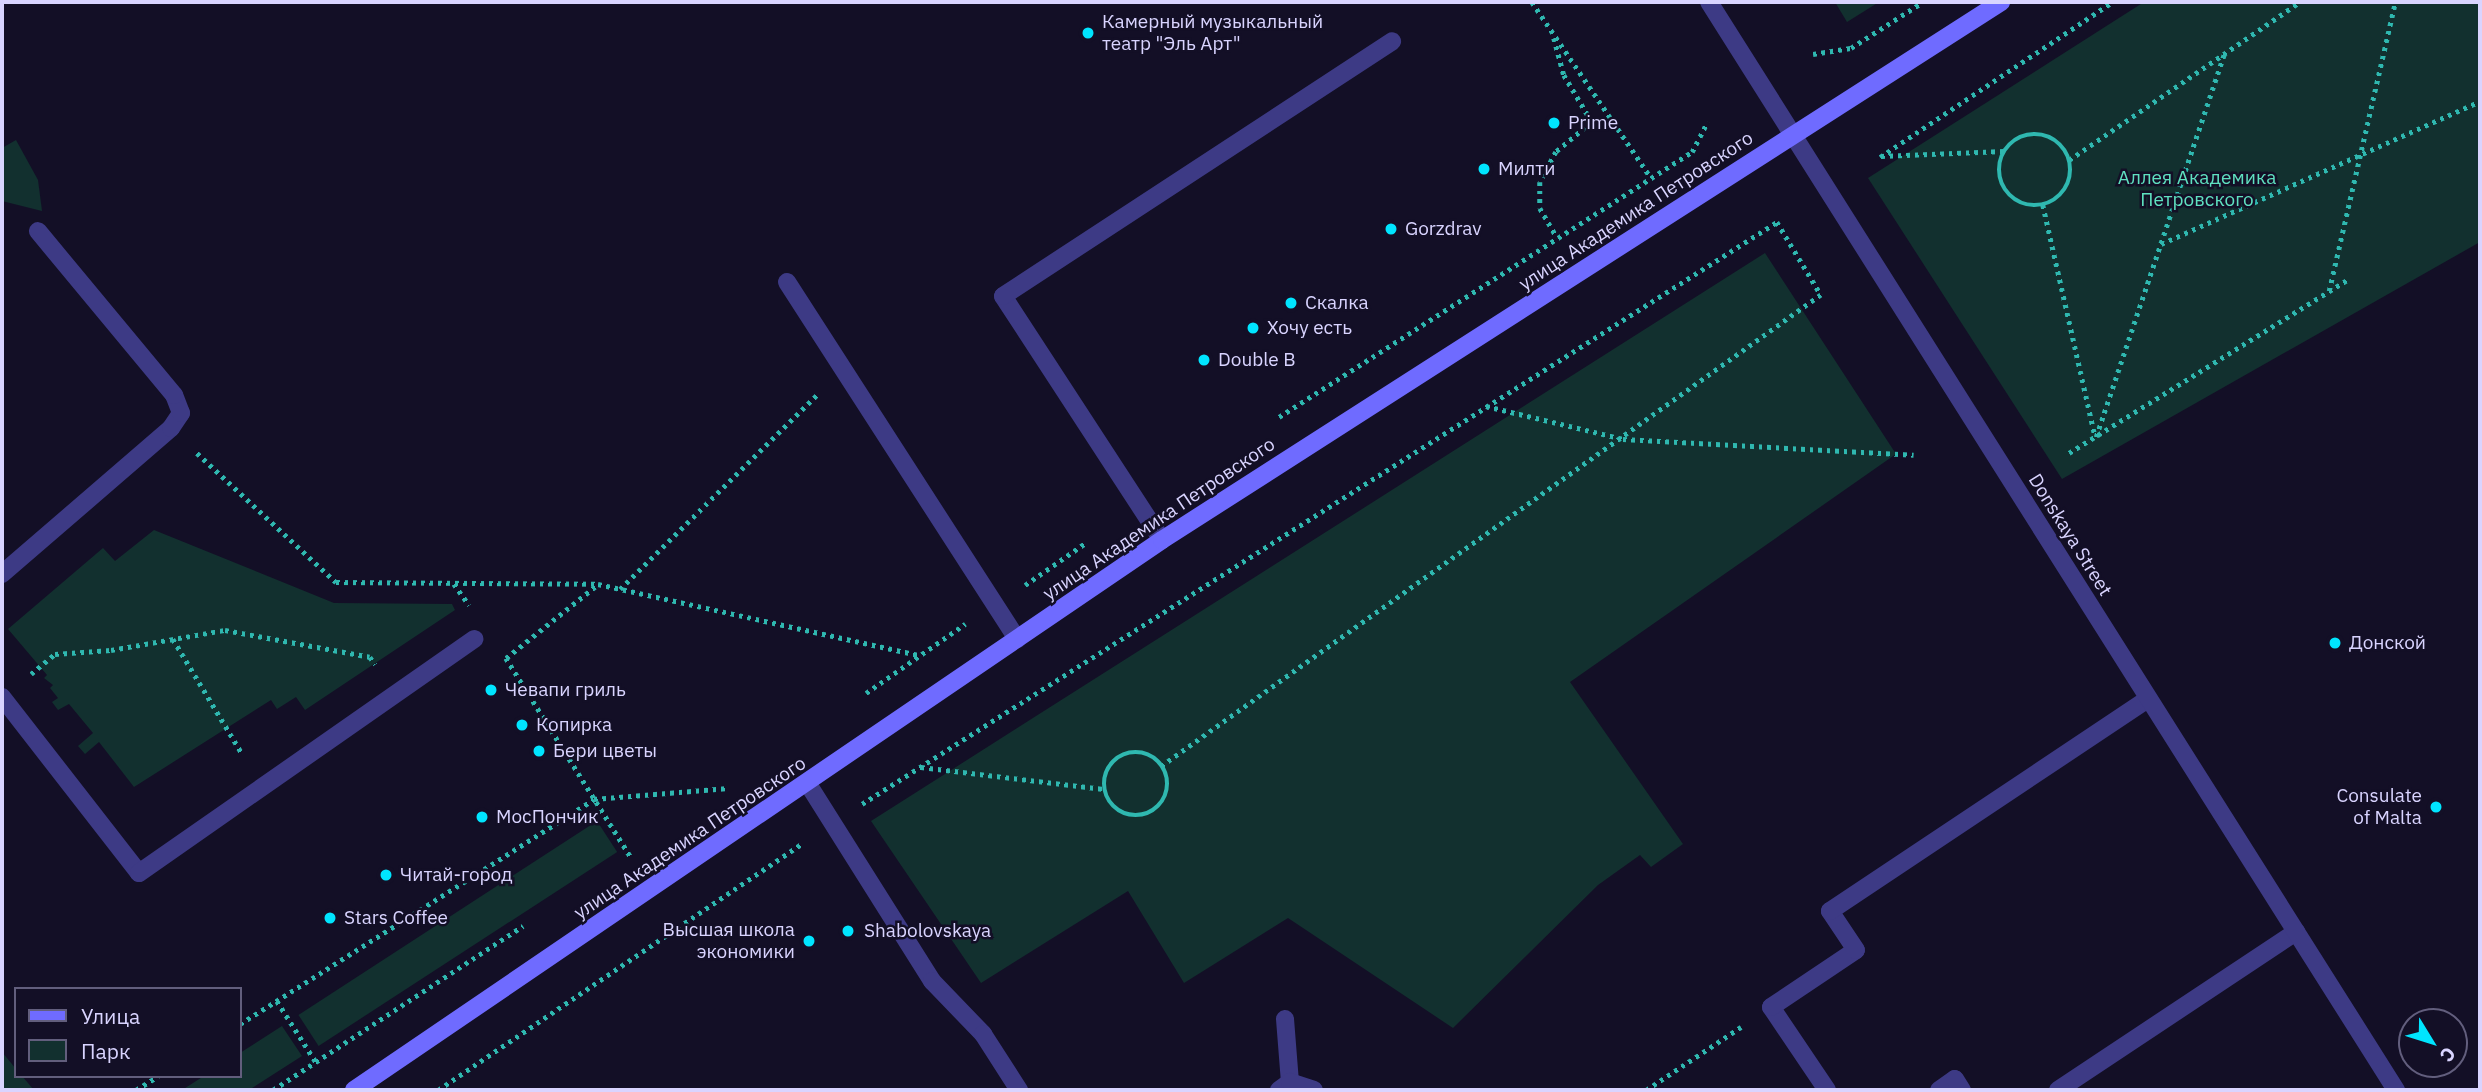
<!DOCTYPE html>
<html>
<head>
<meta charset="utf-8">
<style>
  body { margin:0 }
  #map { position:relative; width:2482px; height:1092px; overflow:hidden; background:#130f26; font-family:"IBM Plex Sans",sans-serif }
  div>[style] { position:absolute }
  .green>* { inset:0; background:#12302f; transform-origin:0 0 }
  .path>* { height:4.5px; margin-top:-2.25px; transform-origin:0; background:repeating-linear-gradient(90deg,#2fb8b0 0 3.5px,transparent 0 8.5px) }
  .path>.ring { margin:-2.25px; padding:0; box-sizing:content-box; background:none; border:4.5px solid #2fb8b0; border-radius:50% }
  .lane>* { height:18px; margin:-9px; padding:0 9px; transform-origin:9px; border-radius:9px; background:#3d3a85 }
  .street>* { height:18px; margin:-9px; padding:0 9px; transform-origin:9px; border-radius:9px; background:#3d3a85 }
  .secondary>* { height:18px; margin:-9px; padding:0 9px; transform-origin:9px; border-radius:9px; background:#6f6bff }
  .dots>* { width:19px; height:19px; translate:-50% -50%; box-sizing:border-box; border:4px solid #130f26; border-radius:50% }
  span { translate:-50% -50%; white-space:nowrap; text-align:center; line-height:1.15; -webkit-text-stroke:5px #130f26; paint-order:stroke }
  .poi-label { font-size:19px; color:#d9d4ff }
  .left { translate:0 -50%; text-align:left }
  .right { translate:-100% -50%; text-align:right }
  .park-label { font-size:19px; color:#5fe0c0 }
  .street-label { font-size:19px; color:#d9d4ff }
  .frame { position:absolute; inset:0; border:4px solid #d9d4ff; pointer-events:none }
  .legend { position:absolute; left:14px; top:987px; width:228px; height:91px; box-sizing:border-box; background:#130f26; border:2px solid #625e7d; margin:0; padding:9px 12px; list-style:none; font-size:21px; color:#d9d4ff }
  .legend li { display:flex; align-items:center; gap:14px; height:35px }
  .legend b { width:35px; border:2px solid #625e7d }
  .north { position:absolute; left:2398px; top:1008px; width:70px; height:70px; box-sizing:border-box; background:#130f26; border:2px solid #625e7d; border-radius:50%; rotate:128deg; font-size:19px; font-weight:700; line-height:28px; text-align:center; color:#d9d4ff }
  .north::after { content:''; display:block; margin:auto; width:24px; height:32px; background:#00e5ff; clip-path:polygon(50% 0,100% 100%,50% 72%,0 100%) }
</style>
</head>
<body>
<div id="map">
  <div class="green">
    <div style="clip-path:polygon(1835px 2px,1879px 2px,1847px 22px)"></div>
    <div style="clip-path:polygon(2144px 2px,2480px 2px,2480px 242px,2062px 479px,1868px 178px)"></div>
    <div style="clip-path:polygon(16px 140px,38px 180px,42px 211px,2px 201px,2px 148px)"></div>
    <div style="clip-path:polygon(1765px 253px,1896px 454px,1570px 682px,1683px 844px,1651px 867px,1640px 855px,1598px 885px,1453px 1028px,1288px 918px,1184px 983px,1128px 891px,981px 983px,871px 821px)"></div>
    <div style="clip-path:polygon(154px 530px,334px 603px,452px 604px,455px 610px,305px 710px,296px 697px,277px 709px,271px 700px,134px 787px,99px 742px,85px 754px,78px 746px,93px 733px,69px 704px,58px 710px,52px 702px,58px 698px,50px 688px,53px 685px,44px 678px,47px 675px,8px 629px,103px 548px,115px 561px)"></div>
    <div style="left:597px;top:821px;width:37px;height:356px;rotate:57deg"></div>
    <div style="clip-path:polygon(282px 1026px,302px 1056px,249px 1090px,182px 1090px,204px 1076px,240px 1076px,240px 1053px)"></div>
    <div style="clip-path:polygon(2px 1052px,16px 1069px,16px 1076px,22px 1076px,34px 1090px,2px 1090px)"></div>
  </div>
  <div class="path">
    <div style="left:1532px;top:2px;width:212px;rotate:55.9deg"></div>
    <div style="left:1554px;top:38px;width:38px;rotate:75deg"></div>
    <div style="left:1564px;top:75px;width:55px;rotate:59.2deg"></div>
    <div style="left:1592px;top:122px;width:47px;rotate:140.2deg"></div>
    <div style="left:1556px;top:152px;width:34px;rotate:118deg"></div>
    <div style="left:1540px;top:182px;width:26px;rotate:90deg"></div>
    <div style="left:1540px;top:208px;width:34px;rotate:60deg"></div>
    <div style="left:1813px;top:54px;width:38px;rotate:-9deg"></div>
    <div style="left:1851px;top:48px;width:85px;rotate:-32.6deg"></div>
    <div class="ring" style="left:1999px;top:134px;width:67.5px;height:67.5px"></div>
    <div style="left:1881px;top:156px;width:123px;rotate:-2.3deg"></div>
    <div style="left:1880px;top:157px;width:279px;rotate:-33.7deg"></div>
    <div style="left:2069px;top:160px;width:280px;rotate:-34.4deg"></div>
    <div style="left:2043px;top:205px;width:237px;rotate:77.3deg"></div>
    <div style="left:2161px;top:244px;width:350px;rotate:-24.1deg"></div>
    <div style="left:2329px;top:291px;width:296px;rotate:-77.1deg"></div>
    <div style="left:1486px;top:406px;width:141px;rotate:13.5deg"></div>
    <div style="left:1623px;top:439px;width:291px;rotate:3.1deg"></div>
    <div style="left:1279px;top:417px;width:491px;rotate:-32.7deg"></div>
    <div style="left:1692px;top:152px;width:34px;rotate:-63deg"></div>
    <div style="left:2096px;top:437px;width:403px;rotate:-71.5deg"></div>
    <div style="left:197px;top:453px;width:190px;rotate:42.9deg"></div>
    <div style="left:336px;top:582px;width:262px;rotate:0.4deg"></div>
    <div style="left:598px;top:584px;width:327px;rotate:12.5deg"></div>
    <div style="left:2069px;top:453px;width:331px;rotate:-31.9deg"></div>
    <div style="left:454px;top:584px;width:26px;rotate:54deg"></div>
    <div style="left:1025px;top:585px;width:72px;rotate:-34.8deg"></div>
    <div style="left:620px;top:589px;width:278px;rotate:-44.6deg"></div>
    <div style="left:173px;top:639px;width:135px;rotate:58.9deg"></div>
    <div style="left:506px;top:658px;width:234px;rotate:57.9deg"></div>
    <div style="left:506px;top:658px;width:117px;rotate:-38.7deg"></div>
    <div style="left:31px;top:674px;width:31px;rotate:-40deg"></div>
    <div style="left:55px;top:654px;width:56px;rotate:-4.1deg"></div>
    <div style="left:111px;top:650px;width:116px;rotate:-10deg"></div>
    <div style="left:225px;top:630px;width:147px;rotate:10.5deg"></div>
    <div style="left:370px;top:657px;width:9px;rotate:54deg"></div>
    <div style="left:866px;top:693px;width:121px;rotate:-34.9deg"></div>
    <div class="ring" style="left:1104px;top:752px;width:59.5px;height:59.5px"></div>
    <div style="left:921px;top:767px;width:184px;rotate:6.9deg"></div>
    <div style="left:862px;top:804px;width:1084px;rotate:-32.46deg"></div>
    <div style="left:1777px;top:222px;width:85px;rotate:58.9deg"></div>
    <div style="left:1821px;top:295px;width:810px;rotate:144.45deg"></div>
    <div style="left:277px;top:1001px;width:72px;rotate:57.4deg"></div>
    <div style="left:240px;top:1024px;width:419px;rotate:-32.4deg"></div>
    <div style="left:594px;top:799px;width:135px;rotate:-4.7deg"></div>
    <div style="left:136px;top:1090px;width:26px;rotate:-32deg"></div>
    <div style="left:273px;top:1090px;width:299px;rotate:-33.3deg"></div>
    <div style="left:438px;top:1090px;width:439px;rotate:-34.1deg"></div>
    <div style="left:1646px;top:1090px;width:114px;rotate:-33.6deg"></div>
  </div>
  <div class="lane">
    <div style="left:787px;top:282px;width:425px;rotate:57.2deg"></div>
    <div style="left:1162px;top:540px;width:291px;rotate:-123.1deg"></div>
    <div style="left:1003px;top:296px;width:465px;rotate:-33.2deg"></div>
    <div style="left:2px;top:574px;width:223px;rotate:-40.8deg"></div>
    <div style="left:171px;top:428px;width:18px;rotate:-56deg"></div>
    <div style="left:181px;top:413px;width:19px;rotate:-111deg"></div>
    <div style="left:174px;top:395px;width:213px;rotate:-129.7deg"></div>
    <div style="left:2px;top:697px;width:223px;rotate:52.1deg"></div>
    <div style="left:139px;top:873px;width:409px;rotate:-34.9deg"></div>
    <div style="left:808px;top:784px;width:233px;rotate:57.8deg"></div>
    <div style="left:932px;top:981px;width:74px;rotate:46.1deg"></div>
    <div style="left:983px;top:1034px;width:67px;rotate:57.3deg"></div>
    <div style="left:1285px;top:1019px;width:63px;rotate:85.5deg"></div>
    <div style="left:1279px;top:1090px;width:14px;rotate:-36deg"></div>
    <div style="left:1290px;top:1082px;width:25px;rotate:18deg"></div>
    <div style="left:1827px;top:1090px;width:100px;rotate:-124deg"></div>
    <div style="left:1771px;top:1007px;width:102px;rotate:-33.8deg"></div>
    <div style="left:1856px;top:950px;width:47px;rotate:-123.7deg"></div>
    <div style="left:1830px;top:911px;width:382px;rotate:-33.7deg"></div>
    <div style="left:1939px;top:1090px;width:19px;rotate:-35deg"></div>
    <div style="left:1955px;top:1079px;width:13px;rotate:58deg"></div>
    <div style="left:2058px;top:1090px;width:286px;rotate:-33.6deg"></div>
  </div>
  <div class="street">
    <div style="left:1709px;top:2px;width:1287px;rotate:57.73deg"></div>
  </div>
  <div class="secondary">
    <div style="left:354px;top:1090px;width:977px;rotate:-34.24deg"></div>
    <div style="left:1162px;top:540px;width:997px;rotate:-32.67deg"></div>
  </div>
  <div class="dots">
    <div style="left:1088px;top:33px;background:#00e5ff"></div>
    <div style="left:1554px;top:123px;background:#00e5ff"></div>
    <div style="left:1484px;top:169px;background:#00e5ff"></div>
    <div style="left:1391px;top:229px;background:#00e5ff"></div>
    <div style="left:1291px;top:303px;background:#00e5ff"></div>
    <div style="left:1253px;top:328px;background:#00e5ff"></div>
    <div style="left:1204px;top:360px;background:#00e5ff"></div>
    <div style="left:2335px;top:643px;background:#00e5ff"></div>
    <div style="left:491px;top:690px;background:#00e5ff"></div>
    <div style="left:522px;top:725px;background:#00e5ff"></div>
    <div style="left:539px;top:751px;background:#00e5ff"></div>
    <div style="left:2436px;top:807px;background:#00e5ff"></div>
    <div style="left:482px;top:817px;background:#00e5ff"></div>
    <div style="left:386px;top:875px;background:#00e5ff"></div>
    <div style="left:330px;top:918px;background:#00e5ff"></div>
    <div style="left:848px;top:931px;background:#00e5ff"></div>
    <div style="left:809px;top:941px;background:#00e5ff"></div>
  </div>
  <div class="poi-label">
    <span class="left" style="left:1102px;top:33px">Камерный музыкальный<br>театр "Эль Арт"</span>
    <span class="left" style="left:1568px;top:123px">Prime</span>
    <span class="left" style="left:1498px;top:169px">Милти</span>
    <span class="left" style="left:1405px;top:229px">Gorzdrav</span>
    <span class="left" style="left:1305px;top:303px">Скалка</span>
    <span class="left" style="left:1267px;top:328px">Хочу есть</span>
    <span class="left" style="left:1218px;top:360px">Double B</span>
    <span class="left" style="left:2349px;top:643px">Донской</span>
    <span class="left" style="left:505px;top:690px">Чевапи гриль</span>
    <span class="left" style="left:536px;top:725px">Копирка</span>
    <span class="left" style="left:553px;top:751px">Бери цветы</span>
    <span class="right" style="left:2422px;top:807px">Consulate<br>of Malta</span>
    <span class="left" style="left:496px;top:817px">МосПончик</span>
    <span class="left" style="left:400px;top:875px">Читай-город</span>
    <span class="left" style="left:344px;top:918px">Stars Coffee</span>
    <span class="right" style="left:795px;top:941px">Высшая школа<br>экономики</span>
    <span class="left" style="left:864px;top:931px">Shabolovskaya</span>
  </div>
  <div class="park-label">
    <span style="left:2197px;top:189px">Аллея Академика<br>Петровского</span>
  </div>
  <div class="street-label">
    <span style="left:1636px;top:211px;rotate:-33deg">улица Академика Петровского</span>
    <span style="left:1159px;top:519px;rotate:-34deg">улица Академика Петровского</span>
    <span style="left:2070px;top:535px;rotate:58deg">Donskaya Street</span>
    <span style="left:690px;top:838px;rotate:-34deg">улица Академика Петровского</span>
  </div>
  <div class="frame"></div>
  <ul class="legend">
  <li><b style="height:9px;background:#6f6bff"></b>Улица</li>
  <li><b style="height:19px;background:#12302f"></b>Парк</li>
  </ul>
  <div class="north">С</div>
</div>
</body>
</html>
